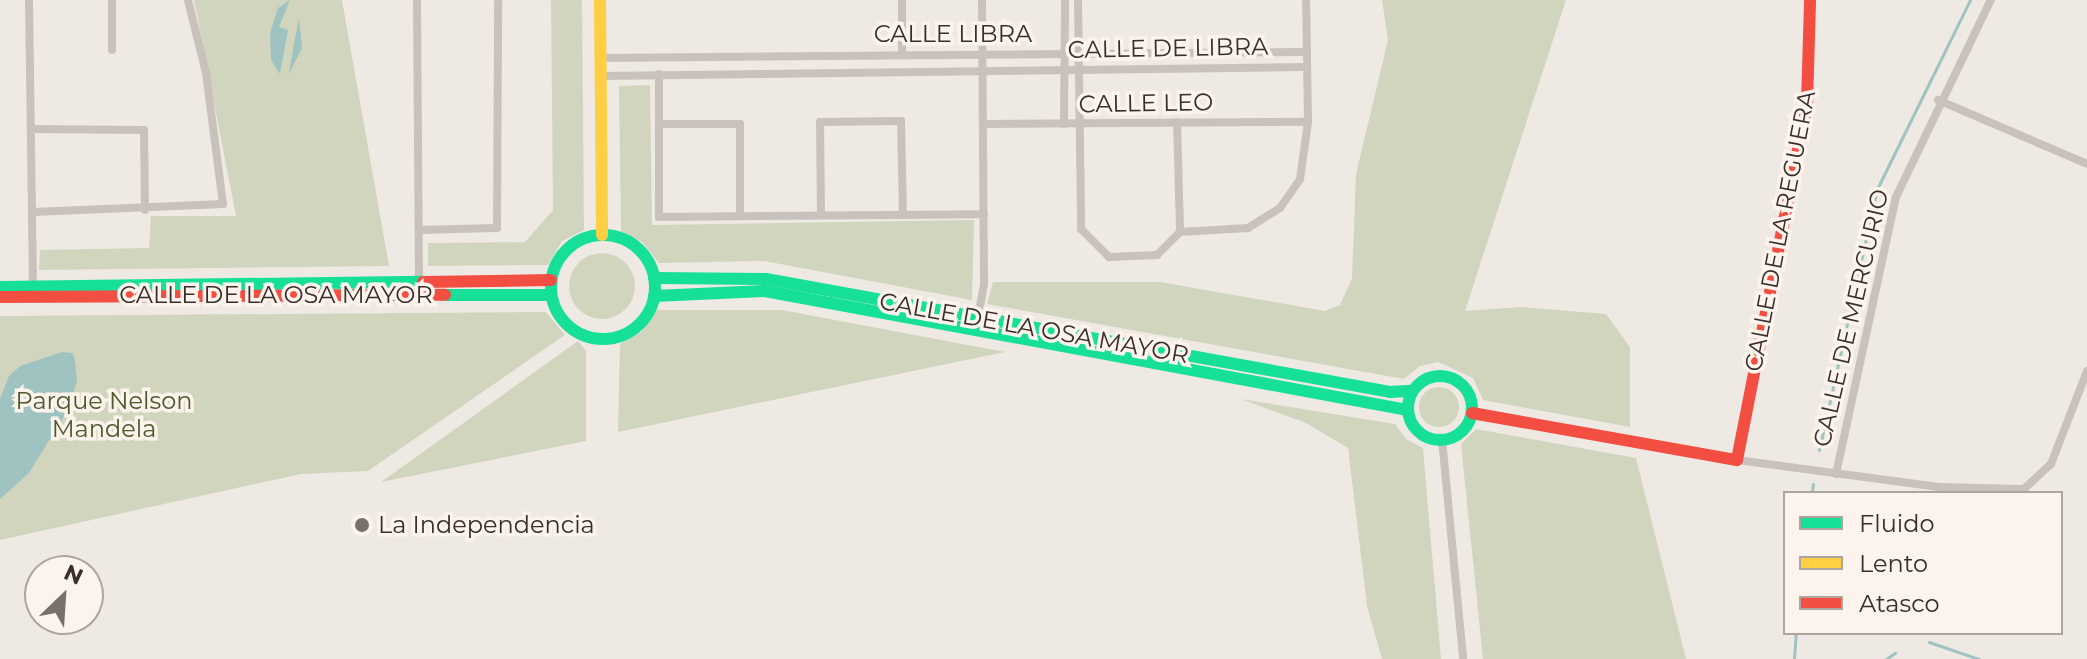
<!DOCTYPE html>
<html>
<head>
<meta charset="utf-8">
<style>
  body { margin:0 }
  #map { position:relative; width:2087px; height:659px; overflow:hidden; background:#efe9e4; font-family:Montserrat,sans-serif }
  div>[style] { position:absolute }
  .green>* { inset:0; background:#d2d5be }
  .round { border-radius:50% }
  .water>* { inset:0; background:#9fc3c0 }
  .stream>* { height:3px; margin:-1.5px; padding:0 1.5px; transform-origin:1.5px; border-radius:1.5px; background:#9fc3c0 }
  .street>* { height:8px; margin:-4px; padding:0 4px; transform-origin:4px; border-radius:4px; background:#c9c1bc }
  .fast>* { height:12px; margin:-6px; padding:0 6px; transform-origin:6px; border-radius:6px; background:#16e098 }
  .fast>.ring { margin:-6px; padding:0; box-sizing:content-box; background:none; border:12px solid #16e098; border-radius:50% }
  .slow>* { height:12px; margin:-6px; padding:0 6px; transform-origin:6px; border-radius:6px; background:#ffcf43 }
  .jam>* { height:12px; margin:-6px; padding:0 6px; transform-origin:6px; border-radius:6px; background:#f24e42 }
  .dots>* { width:22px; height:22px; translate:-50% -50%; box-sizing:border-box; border:4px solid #fbf3ec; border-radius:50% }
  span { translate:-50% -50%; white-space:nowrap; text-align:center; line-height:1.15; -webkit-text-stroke:7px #fbf3ec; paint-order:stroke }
  .street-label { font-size:24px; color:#3a2e2a }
  .park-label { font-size:24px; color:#4c5a2c }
  .poi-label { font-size:24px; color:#3a2e2a }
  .left { translate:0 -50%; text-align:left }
  .legend { position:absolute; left:1783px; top:491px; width:280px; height:144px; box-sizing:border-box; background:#fbf3ec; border:2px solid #aea49e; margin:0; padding:10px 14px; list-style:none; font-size:24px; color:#3a2e2a }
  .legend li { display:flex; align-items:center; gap:16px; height:40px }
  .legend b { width:40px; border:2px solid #aea49e }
  .north { position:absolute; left:24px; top:555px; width:80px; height:80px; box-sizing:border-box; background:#fbf3ec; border:2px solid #aea49e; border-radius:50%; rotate:25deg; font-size:22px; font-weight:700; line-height:32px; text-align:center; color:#3a2e2a }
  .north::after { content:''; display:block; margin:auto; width:28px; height:36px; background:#796f6b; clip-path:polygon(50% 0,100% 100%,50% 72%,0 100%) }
</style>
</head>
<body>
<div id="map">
  <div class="green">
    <div style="clip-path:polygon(194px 0,342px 0,389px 266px,39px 270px,40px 250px,149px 248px,151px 216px,236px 216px)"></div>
    <div style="clip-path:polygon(551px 0,582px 0,584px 230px,562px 241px,548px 265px,428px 266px,428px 243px,525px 242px,553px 210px)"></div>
    <div style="clip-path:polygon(1382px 0,1566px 0,1465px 311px,1521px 307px,1606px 314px,1630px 347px,1630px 427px,1483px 400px,1473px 378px,1438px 362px,1420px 366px,1404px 379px,987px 304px,993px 282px,1160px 282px,1325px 311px,1340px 305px,1352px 278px,1356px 174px,1388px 40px)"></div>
    <div style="clip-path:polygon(650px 85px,652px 225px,974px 220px,972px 300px,764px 261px,659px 263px,642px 242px,621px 231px,619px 86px)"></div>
    <div class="round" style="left:569px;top:253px;width:66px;height:66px"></div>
    <div style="clip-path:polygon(657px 310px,782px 310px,1005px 352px,618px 432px,620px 344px,641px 332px)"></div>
    <div style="clip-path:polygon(546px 312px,565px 335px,368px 471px,301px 474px,0 540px,0 316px)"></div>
    <div style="clip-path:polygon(578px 341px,586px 351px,586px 441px,381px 482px)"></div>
    <div class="round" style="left:1419px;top:387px;width:40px;height:40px"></div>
    <div style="clip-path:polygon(1241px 399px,1395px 424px,1406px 439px,1423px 448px,1441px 659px,1382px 659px,1367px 606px,1348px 448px,1306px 423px)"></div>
    <div style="clip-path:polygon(1476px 429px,1636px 458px,1686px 659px,1483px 659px,1461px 444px)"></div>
  </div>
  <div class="water">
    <div style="clip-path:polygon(290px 0,279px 27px,288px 30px,280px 74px,271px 60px,270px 33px,278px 8px)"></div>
    <div style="clip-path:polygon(299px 18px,302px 48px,289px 74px,294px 43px)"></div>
    <div style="clip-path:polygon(62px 352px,73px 353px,75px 361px,77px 381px,69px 408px,29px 473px,0 499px,0 399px,9px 376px,20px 366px)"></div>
  </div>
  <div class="stream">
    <div style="left:1819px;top:450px;width:267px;rotate:-77.5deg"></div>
    <div style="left:1877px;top:189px;width:211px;rotate:-63.8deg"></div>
    <div style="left:1812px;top:493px;width:9px;rotate:-84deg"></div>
    <div style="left:1929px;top:642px;width:53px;rotate:18.8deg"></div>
    <div style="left:1794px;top:659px;width:26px;rotate:-86deg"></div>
    <div style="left:1886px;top:659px;width:11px;rotate:-34deg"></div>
  </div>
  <div class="street">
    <div style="left:29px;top:0;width:287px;rotate:89.2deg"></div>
    <div style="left:112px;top:0;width:50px;rotate:90deg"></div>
    <div style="left:417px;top:0;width:281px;rotate:89.6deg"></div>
    <div style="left:902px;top:0;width:55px;rotate:90deg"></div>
    <div style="left:1078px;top:0;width:229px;rotate:89.2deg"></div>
    <div style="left:1081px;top:229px;width:40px;rotate:45deg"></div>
    <div style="left:1109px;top:257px;width:48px;rotate:-2.4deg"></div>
    <div style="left:1157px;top:255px;width:33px;rotate:-45deg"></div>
    <div style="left:600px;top:58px;width:706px;rotate:-0.49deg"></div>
    <div style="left:659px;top:74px;width:143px;rotate:90deg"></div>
    <div style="left:659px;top:217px;width:325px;rotate:-0.5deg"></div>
    <div style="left:600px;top:76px;width:704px;rotate:-0.73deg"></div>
    <div style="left:1938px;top:100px;width:162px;rotate:23.2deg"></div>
    <div style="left:1177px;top:122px;width:110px;rotate:88.4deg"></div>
    <div style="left:659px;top:124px;width:81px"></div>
    <div style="left:740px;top:124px;width:92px;rotate:90deg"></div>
    <div style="left:984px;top:124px;width:324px;rotate:-0.4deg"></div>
    <div style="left:1064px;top:124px;width:124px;rotate:-89.5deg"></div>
    <div style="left:31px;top:129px;width:113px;rotate:0.5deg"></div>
    <div style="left:144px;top:130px;width:80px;rotate:89.3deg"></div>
    <div style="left:33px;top:212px;width:190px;rotate:-2.4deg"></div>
    <div style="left:223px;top:204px;width:132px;rotate:-97.4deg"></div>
    <div style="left:206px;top:73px;width:75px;rotate:-103.9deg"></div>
    <div style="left:821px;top:215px;width:93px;rotate:-90.6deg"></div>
    <div style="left:820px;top:122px;width:81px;rotate:-0.7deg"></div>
    <div style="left:901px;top:121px;width:94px;rotate:88.8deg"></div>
    <div style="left:419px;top:230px;width:78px;rotate:-1.5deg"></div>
    <div style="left:497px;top:228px;width:228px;rotate:-89.7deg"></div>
    <div style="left:1180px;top:232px;width:68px;rotate:-3.4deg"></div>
    <div style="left:1248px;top:228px;width:38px;rotate:-32deg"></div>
    <div style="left:1280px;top:208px;width:35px;rotate:-55deg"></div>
    <div style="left:1300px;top:179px;width:58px;rotate:-82deg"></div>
    <div style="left:1308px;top:122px;width:122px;rotate:-90.9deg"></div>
    <div style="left:978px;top:318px;width:34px;rotate:-80deg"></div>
    <div style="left:984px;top:285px;width:285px;rotate:-90.4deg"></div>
    <div style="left:1442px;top:439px;width:221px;rotate:84.5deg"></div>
    <div style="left:1737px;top:460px;width:204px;rotate:7.6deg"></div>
    <div style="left:1939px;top:487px;width:85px;rotate:1.3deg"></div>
    <div style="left:2024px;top:489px;width:37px;rotate:-43deg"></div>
    <div style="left:2051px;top:464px;width:100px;rotate:-68.8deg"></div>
    <div style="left:1836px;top:474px;width:283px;rotate:-77.8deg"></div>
    <div style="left:1896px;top:197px;width:219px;rotate:-64.3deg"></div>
  </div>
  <div class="fast">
    <div class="ring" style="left:551px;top:235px;width:92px;height:92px"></div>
    <div style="left:654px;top:278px;width:112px;rotate:0.5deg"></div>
    <div style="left:766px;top:279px;width:634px;rotate:10.26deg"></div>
    <div style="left:1390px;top:392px;width:22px;rotate:-3deg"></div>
    <div style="left:0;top:287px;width:423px;rotate:-0.7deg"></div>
    <div style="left:445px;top:295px;width:106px"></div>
    <div style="left:654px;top:296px;width:111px;rotate:-2.6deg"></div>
    <div style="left:765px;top:291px;width:654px;rotate:10.49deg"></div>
    <div class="ring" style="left:1408px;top:376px;width:52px;height:52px"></div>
  </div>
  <div class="slow">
    <div style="left:600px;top:0;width:235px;rotate:89.5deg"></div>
  </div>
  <div class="jam">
    <div style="left:423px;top:282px;width:128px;rotate:-0.9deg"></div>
    <div style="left:0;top:297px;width:445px;rotate:-0.3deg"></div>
    <div style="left:1472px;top:413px;width:269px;rotate:10.1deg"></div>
    <div style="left:1737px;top:460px;width:363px;rotate:-78.9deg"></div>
    <div style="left:1807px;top:104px;width:104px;rotate:-88.3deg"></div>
  </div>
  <div class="dots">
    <div style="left:362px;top:525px;background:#796f6b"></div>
  </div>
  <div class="street-label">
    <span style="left:953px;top:34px">CALLE LIBRA</span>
    <span style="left:1168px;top:48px;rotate:-1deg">CALLE DE LIBRA</span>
    <span style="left:1146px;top:103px;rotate:-1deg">CALLE LEO</span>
    <span style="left:1780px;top:231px;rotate:-79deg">CALLE DE LA REGUERA</span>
    <span style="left:276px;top:295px">CALLE DE LA OSA MAYOR</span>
    <span style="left:1851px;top:318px;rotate:-77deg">CALLE DE MERCURIO</span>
    <span style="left:1034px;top:328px;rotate:10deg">CALLE DE LA OSA MAYOR</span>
  </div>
  <div class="park-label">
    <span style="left:104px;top:415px">Parque Nelson<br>Mandela</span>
  </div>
  <div class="poi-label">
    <span class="left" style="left:378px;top:525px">La Independencia</span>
  </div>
  <ul class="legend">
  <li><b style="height:10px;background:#16e098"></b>Fluido</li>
  <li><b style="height:10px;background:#ffcf43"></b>Lento</li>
  <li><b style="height:10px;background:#f24e42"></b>Atasco</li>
  </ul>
  <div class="north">N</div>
</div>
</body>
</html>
